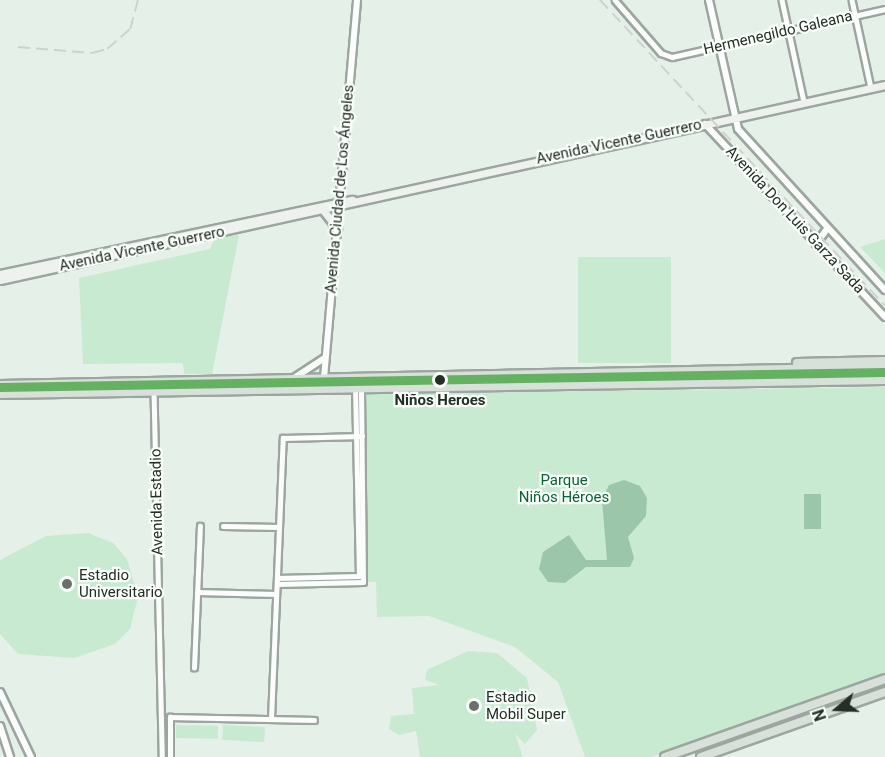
<!DOCTYPE html>
<html>
<head>
<meta charset="utf-8">
<style>
  body { margin:0 }
  #map { position:relative; width:885px; height:757px; overflow:hidden; background:#e5f1e8; font-family:Roboto,sans-serif }
  div>[style] { position:absolute }
  .green>* { inset:0; background:#c7ead1; transform-origin:0 0 }
  .water>* { inset:0; background:#9cc6aa; transform-origin:0 0 }
  .roads { filter:drop-shadow(2px 0 #9ca69f) drop-shadow(-2px 0 #9ca69f) drop-shadow(0 2px #9ca69f) drop-shadow(0 -2px #9ca69f) }
  .minor>* { height:4.5px; margin:-2.25px; padding:0 2.25px; transform-origin:2.25px; border-radius:2.25px; background:#fbfdfc }
  .tertiary>* { height:6px; margin:-3px; padding:0 3px; transform-origin:3px; border-radius:3px; background:#fbfdfc }
  .secondary>* { height:7px; margin:-3.5px; padding:0 3.5px; transform-origin:3.5px; border-radius:3.5px; background:#eef2ef }
  .trunk>* { height:8px; margin:-4px; padding:0 4px; transform-origin:4px; border-radius:4px; background:#d8e0da }
  .rail>* { height:1.5px; margin-top:-0.75px; transform-origin:0; background:repeating-linear-gradient(90deg,#ced2ce 0 12px,transparent 0 18px) }
  .metro-1>* { height:9px; margin:-4.5px; padding:0 4.5px; transform-origin:4.5px; border-radius:4.5px; background:#64b162 }
  .dots>* { width:16px; height:16px; translate:-50% -50%; box-sizing:border-box; border:3px solid #fafffb; border-radius:50% }
  span { translate:-50% -50%; white-space:nowrap; text-align:center; line-height:1.15; -webkit-text-stroke:4.5px #fafffb; paint-order:stroke }
  .street-label { font-size:15px; color:#242d26 }
  .stop-label { font-size:15px; color:#242d26; font-weight:700 }
  .park-label { font-size:15px; color:#076336 }
  .poi-label { font-size:15px; color:#242d26 }
  .left { translate:0 -50%; text-align:left }
  .north { position:absolute; left:807px; top:679px; width:60px; height:60px; -webkit-text-stroke:4px #fafffb; paint-order:stroke; rotate:251deg; font-size:16px; font-weight:700; line-height:24px; text-align:center; color:#242d26 }
  .north::after { content:''; display:block; margin:auto; width:21px; height:27px; background:#242d26; clip-path:polygon(50% 0,100% 100%,50% 72%,0 100%) }
</style>
</head>
<body>
<div id="map">
  <div class="green">
    <div style="clip-path:polygon(239px 235px,212px 374px,184px 374px,183px 363px,83px 364px,79px 278px,210px 249px,215px 238px)"></div>
    <div style="clip-path:polygon(885px 239px,885px 273px,860px 247px)"></div>
    <div style="left:578px;top:257px;width:93px;height:106px"></div>
    <div style="clip-path:polygon(885px 387px,885px 675px,652px 757px,585px 757px,558px 682px,515px 647px,429px 616px,377px 617px,376px 582px,368px 582px,365px 394px)"></div>
    <div style="clip-path:polygon(88px 533px,113px 543px,127px 559px,138px 597px,130px 629px,115px 644px,74px 658px,18px 654px,0 634px,0 560px,46px 536px)"></div>
    <div style="clip-path:polygon(468px 651px,497px 653px,527px 678px,537px 730px,525px 744px,515px 734px,523px 757px,420px 757px,416px 731px,399px 735px,389px 729px,391px 716px,414px 714px,412px 688px,439px 685px,425px 680px,427px 670px)"></div>
    <div style="left:176px;top:725px;width:42px;height:13px;rotate:1deg"></div>
    <div style="left:223px;top:725px;width:42px;height:15px;rotate:3deg"></div>
  </div>
  <div class="water">
    <div style="clip-path:polygon(624px 480px,640px 486px,647px 498px,646px 516px,628px 537px,634px 558px,630px 567px,586px 567px,565px 583px,548px 582px,539px 569px,543px 552px,569px 535px,586px 560px,607px 560px,602px 500px,609px 485px)"></div>
    <div style="left:821px;top:494px;width:35px;height:17px;rotate:90deg"></div>
  </div>
  <div class="roads">
    <div class="minor">
      <div style="left:615px;top:0;width:70px;rotate:49deg"></div>
      <div style="left:661px;top:53px;width:12px;rotate:20deg"></div>
      <div style="left:672px;top:57px;width:218px;rotate:-12.7deg"></div>
      <div style="left:782px;top:0;width:104px;rotate:77.8deg"></div>
      <div style="left:852px;top:0;width:90px;rotate:77.8deg"></div>
      <div style="left:154px;top:391px;width:366px;rotate:88.7deg"></div>
      <div style="left:223px;top:526px;width:56px;rotate:1deg"></div>
      <div style="left:277px;top:578px;width:82px;rotate:-1.4deg"></div>
      <div style="left:359px;top:576px;width:188px;rotate:-91.2deg"></div>
      <div style="left:277px;top:584px;width:86px;rotate:-1.3deg"></div>
      <div style="left:363px;top:582px;width:194px;rotate:-90.6deg"></div>
      <div style="left:197px;top:592px;width:79px;rotate:1.5deg"></div>
      <div style="left:194px;top:668px;width:142px;rotate:-87.6deg"></div>
      <div style="left:271px;top:719px;width:281px;rotate:-87.6deg"></div>
      <div style="left:283px;top:438px;width:79px;rotate:-1.5deg"></div>
      <div style="left:170px;top:757px;width:40px;rotate:-90deg"></div>
      <div style="left:170px;top:717px;width:144px;rotate:1.2deg"></div>
    </div>
    <div class="tertiary">
      <div style="left:709px;top:0;width:132px;rotate:77.3deg"></div>
      <div style="left:738px;top:129px;width:218px;rotate:47.6deg"></div>
      <div style="left:705px;top:124px;width:264px;rotate:47deg"></div>
      <div style="left:816px;top:244px;width:19px;rotate:-54deg"></div>
      <div style="left:294px;top:378px;width:37px;rotate:-33deg"></div>
      <div style="left:324px;top:378px;width:379px;rotate:-85deg"></div>
      <div style="left:0;top:692px;width:72px;rotate:64.5deg"></div>
      <div style="left:0;top:726px;width:33px;rotate:72deg"></div>
    </div>
    <div class="secondary">
      <div style="left:323px;top:210px;width:23px;rotate:52deg"></div>
      <div style="left:0;top:274px;width:360px;rotate:-11.9deg"></div>
      <div style="left:0;top:280px;width:906px;rotate:-12.43deg"></div>
    </div>
    <div class="trunk">
      <div style="left:797px;top:363px;width:88px;rotate:-1.3deg"></div>
      <div style="left:0;top:385px;width:885px;rotate:-1.17deg"></div>
      <div style="left:0;top:394px;width:885px;rotate:-0.91deg"></div>
      <div style="left:665px;top:757px;width:233px;rotate:-19.5deg"></div>
      <div style="left:701px;top:757px;width:195px;rotate:-19.5deg"></div>
    </div>
  </div>
  <div class="rail">
    <div style="left:600px;top:0;width:418px;rotate:47deg"></div>
    <div style="left:18px;top:47px;width:74px;rotate:4.6deg"></div>
    <div style="left:92px;top:53px;width:16px;rotate:-15deg"></div>
    <div style="left:107px;top:49px;width:30px;rotate:-41deg"></div>
    <div style="left:130px;top:29px;width:30px;rotate:-75deg"></div>
  </div>
  <div class="metro-1">
    <div style="left:0;top:387px;width:885px;rotate:-0.97deg"></div>
  </div>
  <div class="dots">
    <div style="left:440px;top:380px;background:#242d26"></div>
    <div style="left:67px;top:584px;background:#68726a"></div>
    <div style="left:474px;top:706px;background:#68726a"></div>
  </div>
  <div class="street-label">
    <span style="left:778px;top:33px;rotate:-13deg">Hermenegildo Galeana</span>
    <span style="left:619px;top:142px;rotate:-12deg">Avenida Vicente Guerrero</span>
    <span style="left:340px;top:189px;rotate:-85deg">Avenida Ciudad de Los Ángeles</span>
    <span style="left:795px;top:220px;rotate:47deg">Avenida Don Luis Garza Sada</span>
    <span style="left:142px;top:249px;rotate:-12deg">Avenida Vicente Guerrero</span>
    <span style="left:157px;top:502px;rotate:-91deg">Avenida Estadio</span>
  </div>
  <div class="stop-label">
    <span style="left:440px;top:401px">Niños Heroes</span>
  </div>
  <div class="park-label">
    <span style="left:564px;top:489px">Parque<br>Niños Héroes</span>
  </div>
  <div class="poi-label">
    <span class="left" style="left:79px;top:584px">Estadio<br>Universitario</span>
    <span class="left" style="left:486px;top:706px">Estadio<br>Mobil Super</span>
  </div>
  <div class="north">N</div>
</div>
</body>
</html>
